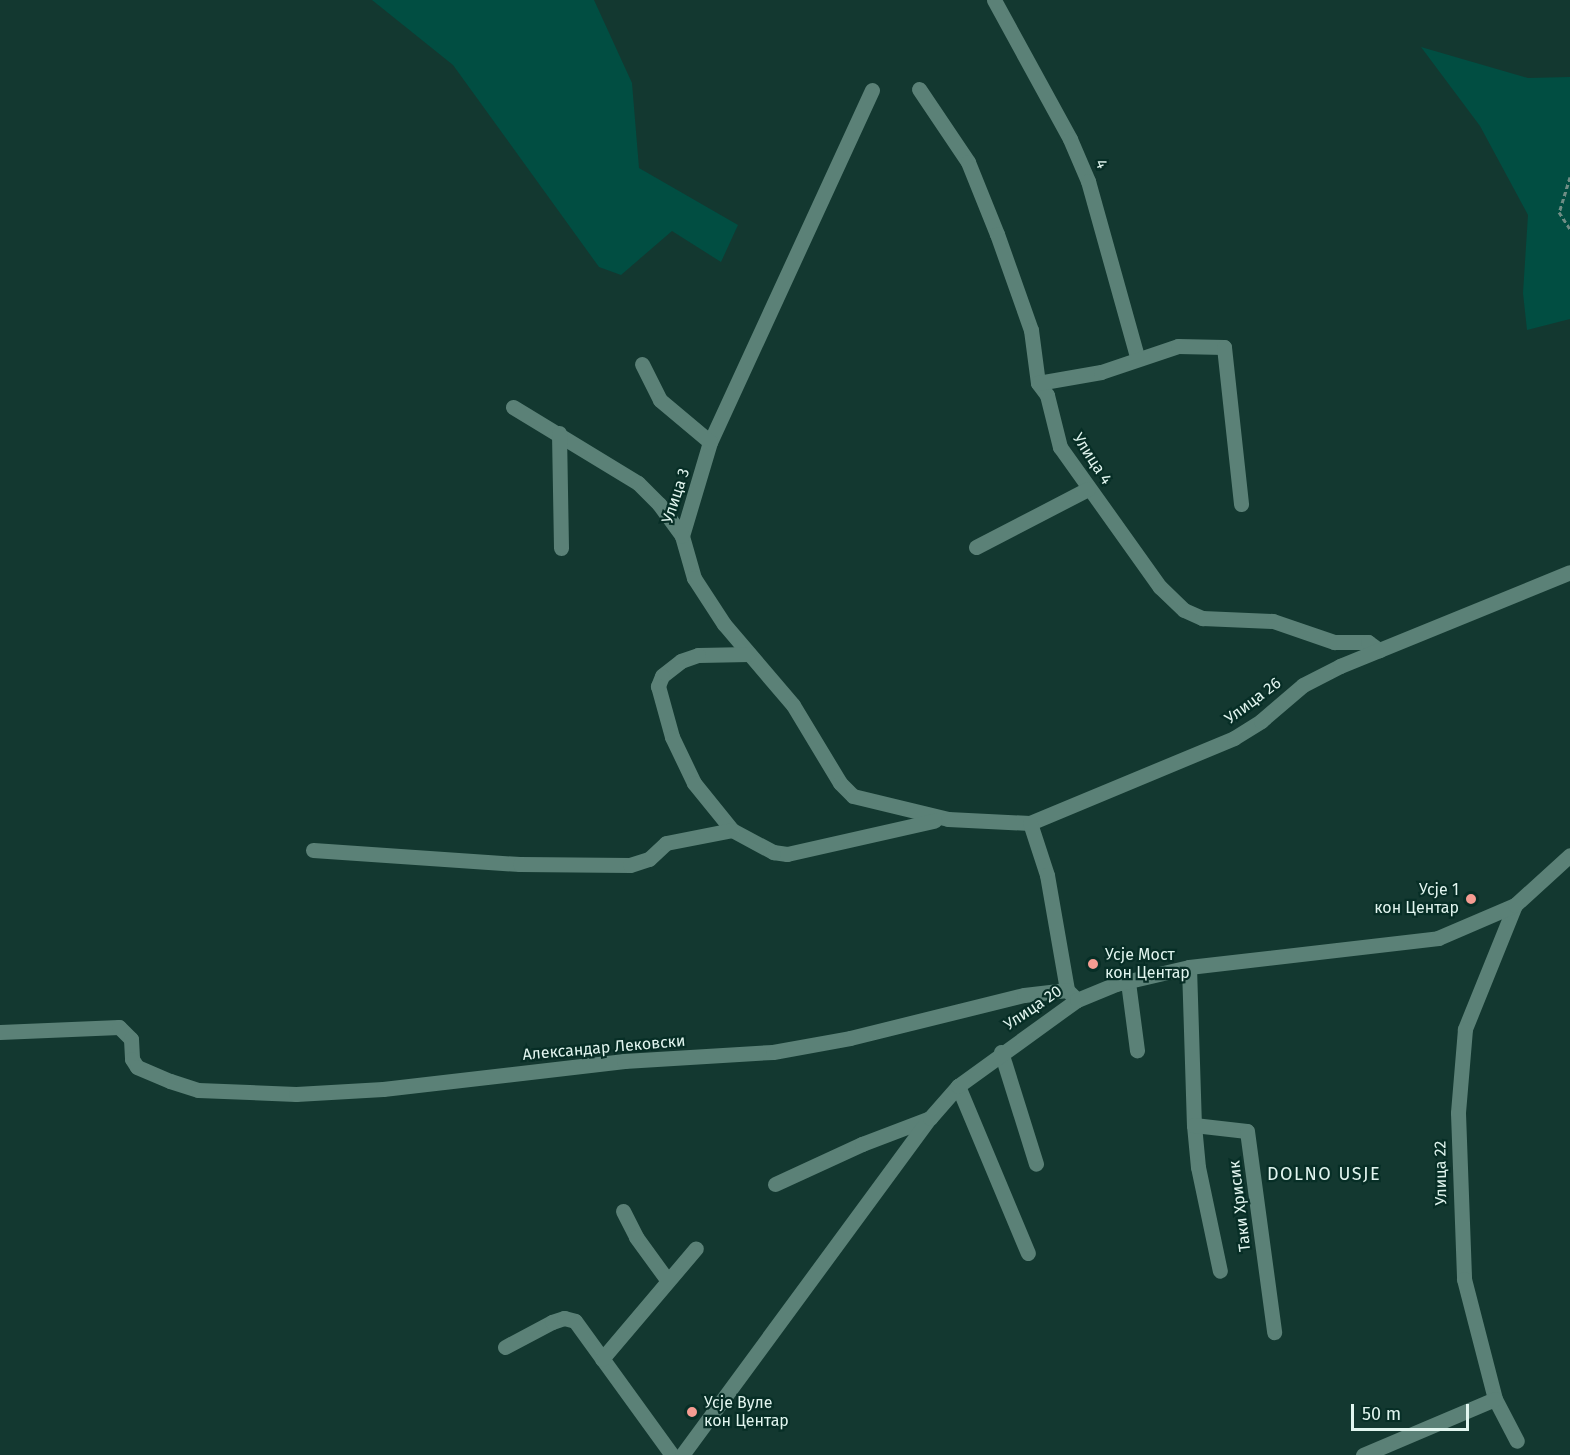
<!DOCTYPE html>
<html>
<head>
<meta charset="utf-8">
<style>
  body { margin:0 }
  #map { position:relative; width:1570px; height:1455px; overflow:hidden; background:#133830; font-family:"Fira Sans",sans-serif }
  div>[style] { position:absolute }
  .green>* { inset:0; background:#014e42 }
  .path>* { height:3px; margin-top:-1.5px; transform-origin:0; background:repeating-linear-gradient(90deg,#6f8d85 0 4.5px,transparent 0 7.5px) }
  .minor>* { height:15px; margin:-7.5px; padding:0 7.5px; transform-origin:7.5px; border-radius:7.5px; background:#5b8177 }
  .dots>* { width:16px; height:16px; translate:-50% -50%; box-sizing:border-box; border:3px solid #072e26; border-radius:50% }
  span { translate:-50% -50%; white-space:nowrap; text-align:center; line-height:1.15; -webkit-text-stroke:4.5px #072e26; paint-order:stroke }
  .street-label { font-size:16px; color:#e1f5ef }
  .poi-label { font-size:16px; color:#e1f5ef }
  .right { translate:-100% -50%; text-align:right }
  .left { translate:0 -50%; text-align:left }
  .neighbourhood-label { font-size:18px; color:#e1f5ef; letter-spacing:1.5px }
  .scale { position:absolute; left:1351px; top:1404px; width:118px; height:27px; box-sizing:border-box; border:3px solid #e1f5ef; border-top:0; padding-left:8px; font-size:18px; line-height:21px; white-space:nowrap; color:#e1f5ef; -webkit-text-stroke:4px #072e26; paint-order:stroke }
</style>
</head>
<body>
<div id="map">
  <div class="green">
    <div style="clip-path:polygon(372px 0,594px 0,632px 83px,639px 168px,738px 225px,721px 262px,672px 231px,621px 275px,599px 267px,453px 65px)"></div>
    <div style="clip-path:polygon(1421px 47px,1528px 78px,1570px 77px,1570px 319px,1527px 330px,1523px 293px,1528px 215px,1480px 126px)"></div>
  </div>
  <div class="path">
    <div style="left:1570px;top:177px;width:37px;rotate:107deg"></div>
    <div style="left:1559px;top:212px;width:20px;rotate:57deg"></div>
  </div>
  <div class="minor">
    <div style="left:994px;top:0;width:158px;rotate:61.3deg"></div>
    <div style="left:1070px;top:139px;width:46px;rotate:66.8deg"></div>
    <div style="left:1088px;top:181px;width:183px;rotate:74.4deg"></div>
    <div style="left:919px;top:89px;width:88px;rotate:56.1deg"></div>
    <div style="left:968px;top:162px;width:78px;rotate:68.1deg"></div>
    <div style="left:997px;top:234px;width:102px;rotate:70.5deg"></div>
    <div style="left:1031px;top:330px;width:53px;rotate:82.5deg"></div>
    <div style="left:1038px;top:383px;width:15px;rotate:53deg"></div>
    <div style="left:1047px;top:395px;width:54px;rotate:76deg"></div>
    <div style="left:1060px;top:447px;width:172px;rotate:54.5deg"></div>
    <div style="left:1160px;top:587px;width:33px;rotate:44deg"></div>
    <div style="left:1184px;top:610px;width:20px;rotate:24deg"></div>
    <div style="left:1202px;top:618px;width:71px;rotate:2.4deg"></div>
    <div style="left:1273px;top:621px;width:65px;rotate:19deg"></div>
    <div style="left:1334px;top:642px;width:34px"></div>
    <div style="left:1368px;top:642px;width:14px;rotate:36deg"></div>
    <div style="left:872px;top:90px;width:387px;rotate:114.7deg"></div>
    <div style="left:710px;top:442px;width:98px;rotate:106.6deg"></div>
    <div style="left:682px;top:536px;width:44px;rotate:74.1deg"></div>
    <div style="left:694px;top:578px;width:55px;rotate:56.9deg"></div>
    <div style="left:724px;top:624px;width:106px;rotate:49.6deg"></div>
    <div style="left:793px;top:705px;width:91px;rotate:58.9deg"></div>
    <div style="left:840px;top:783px;width:18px;rotate:45deg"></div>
    <div style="left:853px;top:796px;width:98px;rotate:13.6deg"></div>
    <div style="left:948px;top:819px;width:82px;rotate:2.8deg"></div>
    <div style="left:1030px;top:823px;width:221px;rotate:-22.6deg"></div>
    <div style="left:1234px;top:738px;width:32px;rotate:-32deg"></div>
    <div style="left:1261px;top:721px;width:55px;rotate:-40.6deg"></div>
    <div style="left:1303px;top:685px;width:42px;rotate:-27.2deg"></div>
    <div style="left:1340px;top:666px;width:248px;rotate:-22.2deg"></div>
    <div style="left:642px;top:364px;width:40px;rotate:63.4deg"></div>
    <div style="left:660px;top:400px;width:65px;rotate:40deg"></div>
    <div style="left:1038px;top:383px;width:64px;rotate:-9.9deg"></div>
    <div style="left:1101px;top:372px;width:81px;rotate:-18.7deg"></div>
    <div style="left:1178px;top:346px;width:46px;rotate:1.2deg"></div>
    <div style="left:1224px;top:347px;width:158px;rotate:83.8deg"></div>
    <div style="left:513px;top:407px;width:146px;rotate:31.3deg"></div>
    <div style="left:638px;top:483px;width:30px;rotate:45deg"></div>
    <div style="left:659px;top:504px;width:39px;rotate:54deg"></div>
    <div style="left:559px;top:433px;width:115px;rotate:89deg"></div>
    <div style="left:976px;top:547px;width:126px;rotate:-27.4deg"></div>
    <div style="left:749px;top:654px;width:51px;rotate:178.9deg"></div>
    <div style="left:698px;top:655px;width:18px;rotate:161deg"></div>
    <div style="left:681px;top:661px;width:24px;rotate:142deg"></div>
    <div style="left:662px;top:676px;width:11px;rotate:112deg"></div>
    <div style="left:658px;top:686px;width:53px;rotate:74.6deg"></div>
    <div style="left:672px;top:737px;width:51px;rotate:64.4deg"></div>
    <div style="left:694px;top:783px;width:60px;rotate:51deg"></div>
    <div style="left:732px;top:830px;width:47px;rotate:28.2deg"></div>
    <div style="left:773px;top:852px;width:14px;rotate:8deg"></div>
    <div style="left:787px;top:854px;width:151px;rotate:-12.7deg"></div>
    <div style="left:1030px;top:823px;width:55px;rotate:71.9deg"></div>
    <div style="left:1047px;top:875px;width:117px;rotate:80.1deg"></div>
    <div style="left:313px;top:850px;width:207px;rotate:3.9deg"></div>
    <div style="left:520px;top:864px;width:110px;rotate:0.5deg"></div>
    <div style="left:630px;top:865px;width:20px;rotate:-18deg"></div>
    <div style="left:649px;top:859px;width:23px;rotate:-43deg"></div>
    <div style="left:666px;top:843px;width:67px;rotate:-11.1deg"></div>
    <div style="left:1515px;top:905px;width:134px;rotate:112deg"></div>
    <div style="left:1465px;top:1029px;width:84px;rotate:94.8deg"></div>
    <div style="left:1458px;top:1113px;width:166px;rotate:87.9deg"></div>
    <div style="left:1464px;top:1279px;width:124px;rotate:75.5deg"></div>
    <div style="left:1495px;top:1399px;width:47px;rotate:62.4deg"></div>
    <div style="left:1189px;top:967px;width:158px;rotate:88.2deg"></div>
    <div style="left:1194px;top:1125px;width:42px;rotate:84.6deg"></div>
    <div style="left:1198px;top:1167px;width:106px;rotate:78.1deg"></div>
    <div style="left:1128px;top:982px;width:69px;rotate:82.5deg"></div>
    <div style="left:0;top:1032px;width:119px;rotate:-2.4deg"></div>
    <div style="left:119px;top:1027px;width:17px;rotate:45deg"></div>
    <div style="left:131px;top:1039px;width:20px;rotate:87deg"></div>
    <div style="left:132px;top:1059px;width:9px;rotate:58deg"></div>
    <div style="left:137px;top:1067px;width:36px;rotate:23deg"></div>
    <div style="left:170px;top:1081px;width:29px;rotate:18deg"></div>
    <div style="left:198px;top:1090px;width:98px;rotate:2.3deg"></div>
    <div style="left:296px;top:1094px;width:87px;rotate:-3.3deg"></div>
    <div style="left:383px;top:1089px;width:243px;rotate:-6.6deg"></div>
    <div style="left:624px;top:1061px;width:149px;rotate:-3.5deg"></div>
    <div style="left:773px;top:1052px;width:78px;rotate:-10.3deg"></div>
    <div style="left:850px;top:1038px;width:179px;rotate:-13.9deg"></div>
    <div style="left:1024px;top:995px;width:43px;rotate:-6.6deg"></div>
    <div style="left:1067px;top:990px;width:14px;rotate:45deg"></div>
    <div style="left:1001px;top:1052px;width:117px;rotate:72.6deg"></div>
    <div style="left:958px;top:1086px;width:181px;rotate:67.3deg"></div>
    <div style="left:1194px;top:1125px;width:53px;rotate:6.5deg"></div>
    <div style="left:1247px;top:1131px;width:203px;rotate:82.3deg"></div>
    <div style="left:775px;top:1184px;width:96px;rotate:-24.7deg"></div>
    <div style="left:862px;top:1144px;width:73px;rotate:-20.9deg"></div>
    <div style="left:623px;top:1211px;width:29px;rotate:63deg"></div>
    <div style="left:636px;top:1237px;width:54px;rotate:54deg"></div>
    <div style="left:505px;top:1347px;width:53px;rotate:-28deg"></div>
    <div style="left:552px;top:1322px;width:13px;rotate:-18deg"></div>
    <div style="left:564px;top:1318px;width:11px;rotate:15deg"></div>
    <div style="left:575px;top:1321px;width:165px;rotate:54.1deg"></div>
    <div style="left:602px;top:1359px;width:145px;rotate:-49.7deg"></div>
    <div style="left:682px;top:1455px;width:418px;rotate:-53.7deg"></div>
    <div style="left:930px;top:1118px;width:43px;rotate:-48.8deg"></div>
    <div style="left:958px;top:1086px;width:147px;rotate:-35.9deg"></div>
    <div style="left:1077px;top:1000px;width:42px;rotate:-22.3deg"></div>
    <div style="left:1116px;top:984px;width:75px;rotate:-13.1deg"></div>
    <div style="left:1189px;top:967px;width:251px;rotate:-6.6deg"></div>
    <div style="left:1438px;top:938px;width:84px;rotate:-23.2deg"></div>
    <div style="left:1515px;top:905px;width:74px;rotate:-42.3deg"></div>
    <div style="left:1363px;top:1455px;width:143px;rotate:-23deg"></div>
  </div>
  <div class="dots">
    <div style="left:1471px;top:899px;background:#f59c92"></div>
    <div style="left:1093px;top:964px;background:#f59c92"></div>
    <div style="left:692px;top:1412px;background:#f59c92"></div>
  </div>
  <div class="street-label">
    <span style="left:1101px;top:164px;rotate:67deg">4</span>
    <span style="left:1092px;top:459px;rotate:57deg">Улица 4</span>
    <span style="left:676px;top:496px;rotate:-72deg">Улица 3</span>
    <span style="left:1253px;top:701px;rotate:-37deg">Улица 26</span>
    <span style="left:1033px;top:1008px;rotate:-34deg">Улица 20</span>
    <span style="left:604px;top:1048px;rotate:-5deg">Александар Лековски</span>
    <span style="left:1441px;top:1173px;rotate:-91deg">Улица 22</span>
    <span style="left:1240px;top:1206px;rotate:-97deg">Таки Хрисик</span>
  </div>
  <div class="poi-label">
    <span class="right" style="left:1459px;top:899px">Усје 1<br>кон Центар</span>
    <span class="left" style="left:1105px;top:964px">Усје Мост<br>кон Центар</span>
    <span class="left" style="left:704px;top:1412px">Усје Вуле<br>кон Центар</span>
  </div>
  <div class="neighbourhood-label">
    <span style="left:1324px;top:1174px">DOLNO USJE</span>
  </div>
  <div class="scale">50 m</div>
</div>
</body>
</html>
